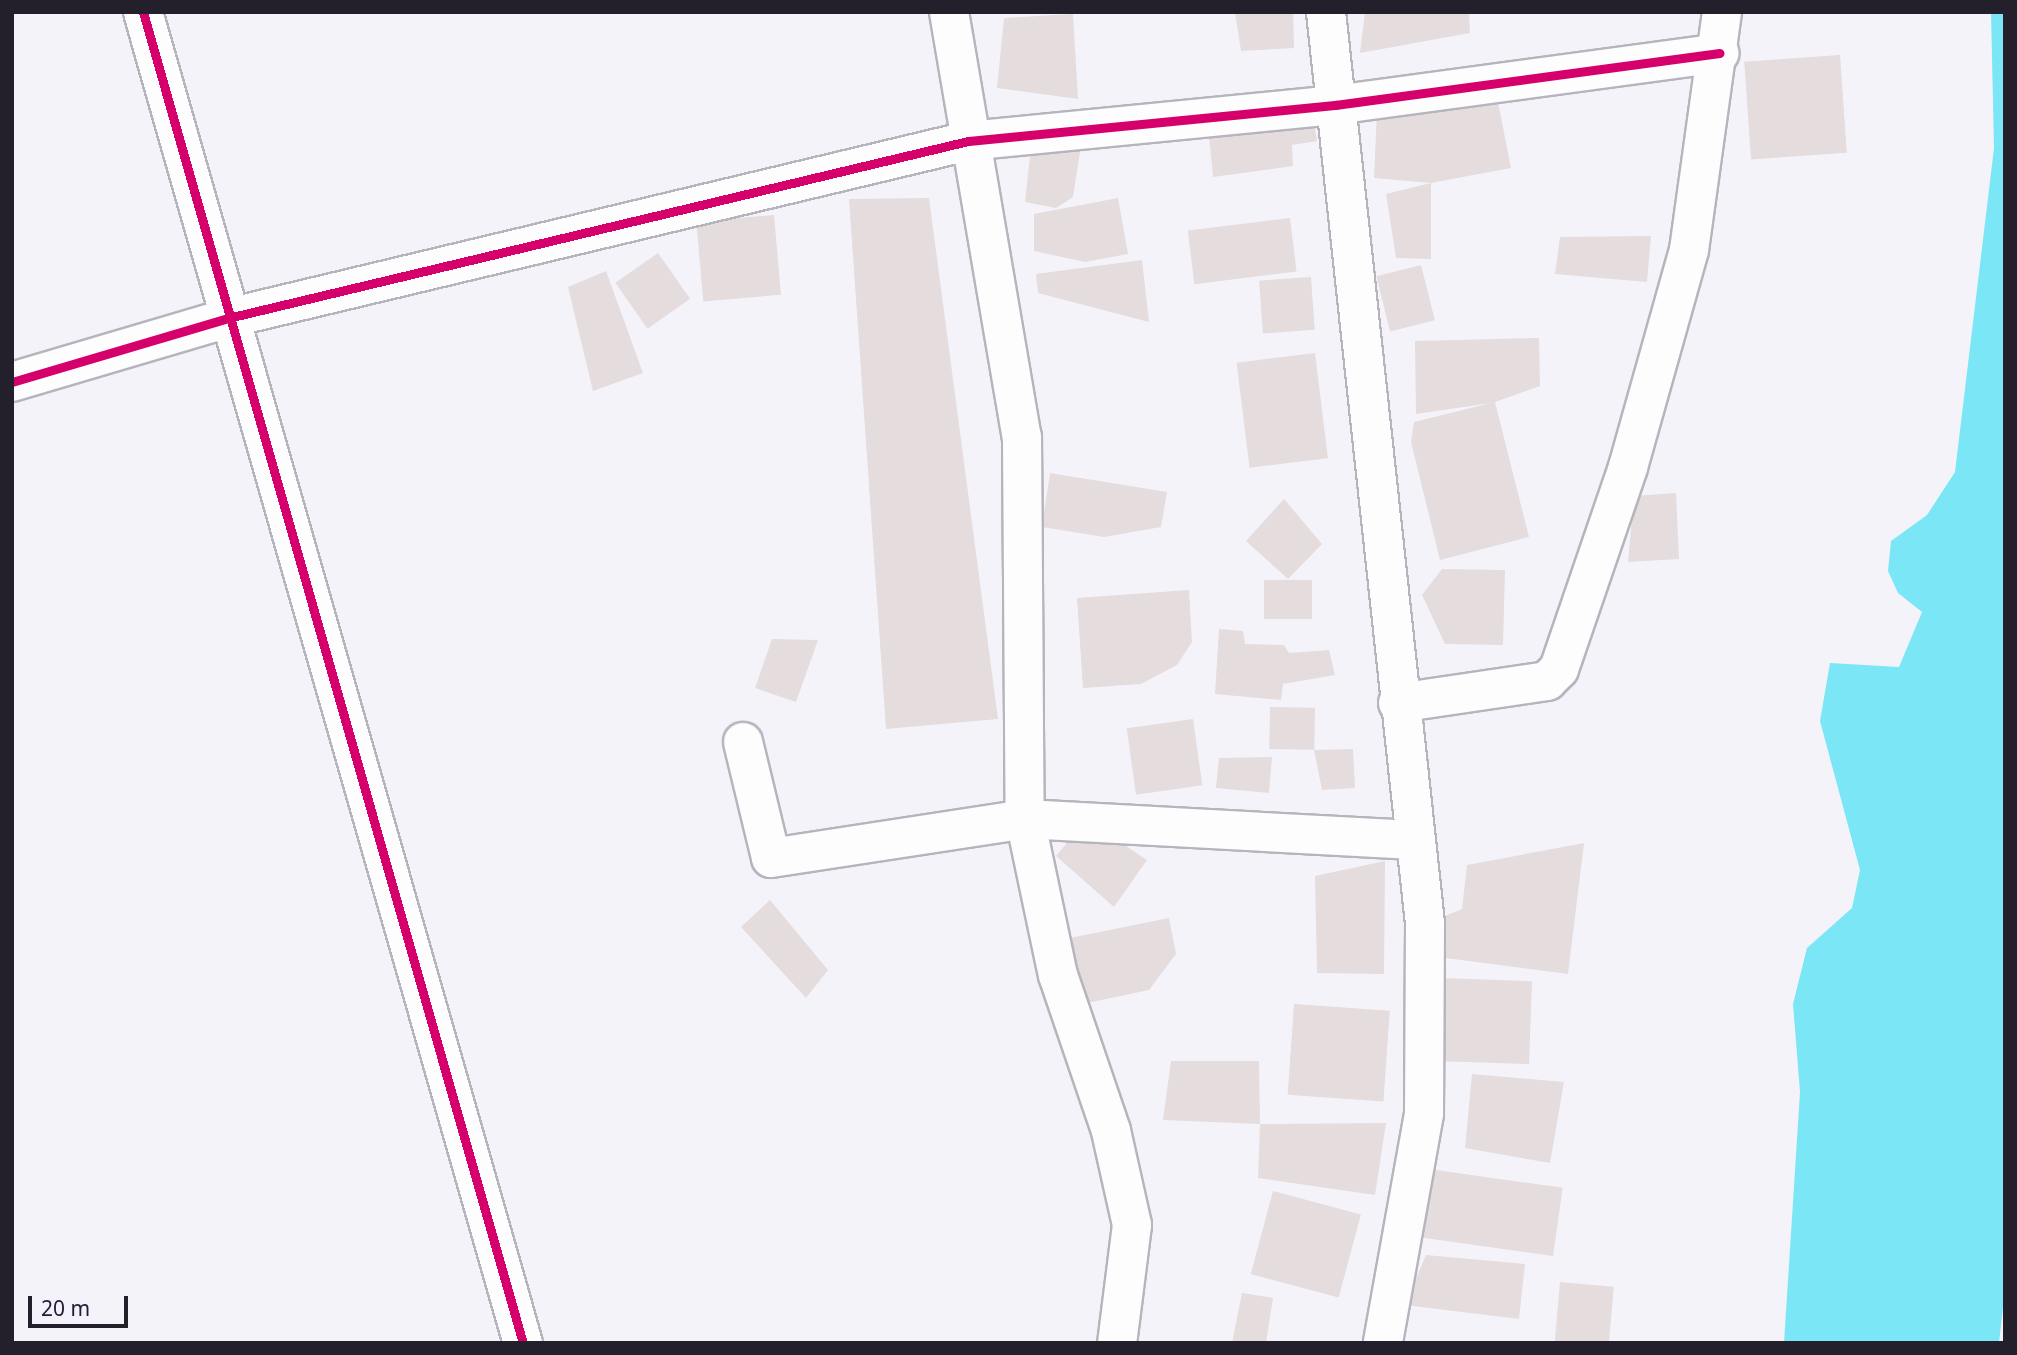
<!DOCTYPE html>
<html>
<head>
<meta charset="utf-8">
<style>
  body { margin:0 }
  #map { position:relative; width:2017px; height:1355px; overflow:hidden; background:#f5f3fa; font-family:"Noto Sans",sans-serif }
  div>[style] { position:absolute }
  .water>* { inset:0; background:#7be6f5 }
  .building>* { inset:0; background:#e4dcdd; transform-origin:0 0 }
  .roads { filter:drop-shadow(2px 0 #b6b4bd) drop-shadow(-2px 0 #b6b4bd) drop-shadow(0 2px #b6b4bd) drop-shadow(0 -2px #b6b4bd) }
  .street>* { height:38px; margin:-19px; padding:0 19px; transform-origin:19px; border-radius:19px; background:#fefdfe }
  .cycleway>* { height:9px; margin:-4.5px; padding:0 4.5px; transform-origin:4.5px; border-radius:4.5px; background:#d6006c }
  span { translate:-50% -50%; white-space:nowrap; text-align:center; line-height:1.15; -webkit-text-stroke:6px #f4f0fd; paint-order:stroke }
  .frame { position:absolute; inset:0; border:14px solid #23202b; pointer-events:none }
  .scale { position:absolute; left:28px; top:1296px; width:100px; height:32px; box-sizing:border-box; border:4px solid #23202b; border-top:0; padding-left:9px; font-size:21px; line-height:24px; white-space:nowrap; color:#23202b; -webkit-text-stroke:5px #f4f0fd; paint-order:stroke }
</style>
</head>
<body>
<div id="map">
  <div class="water">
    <div style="clip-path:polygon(1991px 12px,2005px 12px,2005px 1289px,1999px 1343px,1784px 1343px,1800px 1092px,1793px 1004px,1807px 948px,1852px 908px,1860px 870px,1820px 721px,1830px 663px,1899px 667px,1922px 612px,1898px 593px,1888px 571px,1891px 541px,1927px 515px,1955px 472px,1994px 148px)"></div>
  </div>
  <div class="building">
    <div style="clip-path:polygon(1235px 12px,1293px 12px,1294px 48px,1241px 51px)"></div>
    <div style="clip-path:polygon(1365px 12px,1469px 12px,1470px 33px,1360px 53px)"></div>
    <div style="clip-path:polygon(1073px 14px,1078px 99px,997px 88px,1004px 18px)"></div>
    <div style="left:1840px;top:55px;width:98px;height:96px;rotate:86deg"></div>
    <div style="clip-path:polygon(1498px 102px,1511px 168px,1431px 183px,1374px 178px,1377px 111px)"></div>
    <div style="clip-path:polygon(1313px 118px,1317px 141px,1292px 145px,1293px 166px,1213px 177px,1209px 136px)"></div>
    <div style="clip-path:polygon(1081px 146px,1073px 197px,1056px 208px,1025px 202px,1031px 147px)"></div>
    <div style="clip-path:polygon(1431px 183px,1431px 259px,1396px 258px,1386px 194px)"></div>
    <div style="clip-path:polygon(929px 198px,998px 719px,886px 729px,849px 199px)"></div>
    <div style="clip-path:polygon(1118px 198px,1128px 254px,1085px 262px,1034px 251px,1034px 214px)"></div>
    <div style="left:774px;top:215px;width:80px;height:78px;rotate:85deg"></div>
    <div style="left:1290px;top:218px;width:54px;height:103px;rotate:83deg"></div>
    <div style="clip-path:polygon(1651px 236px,1647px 282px,1555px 274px,1560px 237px)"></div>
    <div style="left:658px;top:253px;width:56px;height:52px;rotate:55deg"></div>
    <div style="clip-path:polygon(1142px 260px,1149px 322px,1038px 293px,1036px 274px)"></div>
    <div style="left:1421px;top:265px;width:57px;height:46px;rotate:76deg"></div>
    <div style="clip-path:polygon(606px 271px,643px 373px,593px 391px,568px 287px)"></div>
    <div style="left:1311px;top:277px;width:53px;height:52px;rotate:86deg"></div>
    <div style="clip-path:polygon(1539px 338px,1540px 386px,1495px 402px,1529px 537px,1440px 560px,1411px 442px,1414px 422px,1491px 403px,1416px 414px,1415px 341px)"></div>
    <div style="left:1315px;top:353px;width:106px;height:79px;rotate:83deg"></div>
    <div style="clip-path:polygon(1050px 473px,1167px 492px,1161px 527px,1104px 537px,1042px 527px)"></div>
    <div style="clip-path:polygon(1676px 493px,1679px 559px,1628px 562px,1634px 496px)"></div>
    <div style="clip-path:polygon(1284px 499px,1322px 544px,1288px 579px,1246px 541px)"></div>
    <div style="clip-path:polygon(1442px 569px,1505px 570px,1503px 645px,1445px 644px,1422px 595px)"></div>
    <div style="left:1264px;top:580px;width:48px;height:39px"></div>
    <div style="clip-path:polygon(1189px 590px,1192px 642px,1177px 665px,1141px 684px,1083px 688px,1077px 598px)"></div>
    <div style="clip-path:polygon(1219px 629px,1243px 631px,1245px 644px,1284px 645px,1289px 653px,1329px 650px,1335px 675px,1283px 684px,1281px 700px,1215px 694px)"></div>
    <div style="clip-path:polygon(772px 639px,818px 640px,796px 702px,755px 688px)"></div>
    <div style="left:1270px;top:707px;width:45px;height:42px;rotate:1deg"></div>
    <div style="left:1193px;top:719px;width:67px;height:67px;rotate:82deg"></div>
    <div style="clip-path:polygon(1353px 749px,1355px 788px,1322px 790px,1314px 750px)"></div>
    <div style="clip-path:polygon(1272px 757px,1269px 793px,1216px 788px,1219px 758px)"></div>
    <div style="clip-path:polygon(1077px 831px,1108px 834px,1147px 860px,1114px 907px,1056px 856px)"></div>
    <div style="clip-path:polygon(1584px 843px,1568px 974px,1438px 957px,1425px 924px,1462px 909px,1467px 865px)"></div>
    <div style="clip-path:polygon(1385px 861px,1384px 974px,1317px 973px,1315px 876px)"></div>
    <div style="clip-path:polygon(770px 900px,828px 970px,806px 998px,741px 927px)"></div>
    <div style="clip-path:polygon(1169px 918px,1176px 954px,1149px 990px,1073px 1006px,1060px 940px)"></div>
    <div style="left:1440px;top:978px;width:92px;height:83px;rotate:2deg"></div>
    <div style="left:1294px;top:1004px;width:96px;height:91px;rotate:4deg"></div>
    <div style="clip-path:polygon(1171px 1061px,1259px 1061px,1260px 1124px,1163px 1120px)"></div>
    <div style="clip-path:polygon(1472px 1074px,1564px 1082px,1550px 1163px,1465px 1148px)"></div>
    <div style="clip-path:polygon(1386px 1123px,1375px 1195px,1258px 1178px,1260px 1124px)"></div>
    <div style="left:1429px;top:1169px;width:135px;height:69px;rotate:8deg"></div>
    <div style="left:1273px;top:1191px;width:91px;height:86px;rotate:15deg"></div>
    <div style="clip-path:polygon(1426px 1255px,1525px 1264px,1519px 1319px,1405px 1305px)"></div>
    <div style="left:1560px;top:1282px;width:54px;height:61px;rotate:5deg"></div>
    <div style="clip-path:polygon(1242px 1293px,1273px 1298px,1266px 1343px,1232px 1343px)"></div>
  </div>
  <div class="roads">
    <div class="street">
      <div style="left:143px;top:12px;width:1384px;rotate:74.07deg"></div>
      <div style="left:949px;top:12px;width:431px;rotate:80.3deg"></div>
      <div style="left:1022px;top:437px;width:382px;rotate:89.6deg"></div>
      <div style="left:1025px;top:819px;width:159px;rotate:78.1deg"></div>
      <div style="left:1058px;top:975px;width:165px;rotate:71.2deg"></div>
      <div style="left:1111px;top:1131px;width:96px;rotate:77.4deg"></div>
      <div style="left:1132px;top:1225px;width:119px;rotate:97.2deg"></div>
      <div style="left:1326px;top:12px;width:917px;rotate:83.8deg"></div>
      <div style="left:1425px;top:924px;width:190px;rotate:90.3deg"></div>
      <div style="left:1424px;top:1114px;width:233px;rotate:100.2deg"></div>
      <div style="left:12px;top:382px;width:225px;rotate:-16.5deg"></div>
      <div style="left:228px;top:318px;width:761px;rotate:-13.45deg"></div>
      <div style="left:968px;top:141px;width:369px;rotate:-5.6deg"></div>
      <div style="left:1335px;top:105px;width:388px;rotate:-7.7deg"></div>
      <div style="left:1398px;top:703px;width:151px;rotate:-8.4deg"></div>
      <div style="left:1547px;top:681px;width:17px;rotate:-45deg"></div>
      <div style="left:1559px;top:669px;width:213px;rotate:-71.1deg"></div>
      <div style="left:1628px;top:467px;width:225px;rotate:-74.3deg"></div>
      <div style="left:1689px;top:250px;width:240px;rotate:-82.1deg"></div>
      <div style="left:743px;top:742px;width:119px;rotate:76.4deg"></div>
      <div style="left:771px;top:858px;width:257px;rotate:-8.7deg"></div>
      <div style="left:1025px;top:819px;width:389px;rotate:3.1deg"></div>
    </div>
  </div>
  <div class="cycleway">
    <div style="left:143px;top:12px;width:1384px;rotate:74.07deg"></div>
    <div style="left:12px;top:382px;width:225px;rotate:-16.5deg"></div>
    <div style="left:228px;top:318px;width:761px;rotate:-13.45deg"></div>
    <div style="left:968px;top:141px;width:369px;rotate:-5.6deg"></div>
    <div style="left:1335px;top:105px;width:388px;rotate:-7.7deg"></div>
  </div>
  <div class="frame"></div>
  <div class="scale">20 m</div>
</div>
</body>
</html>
